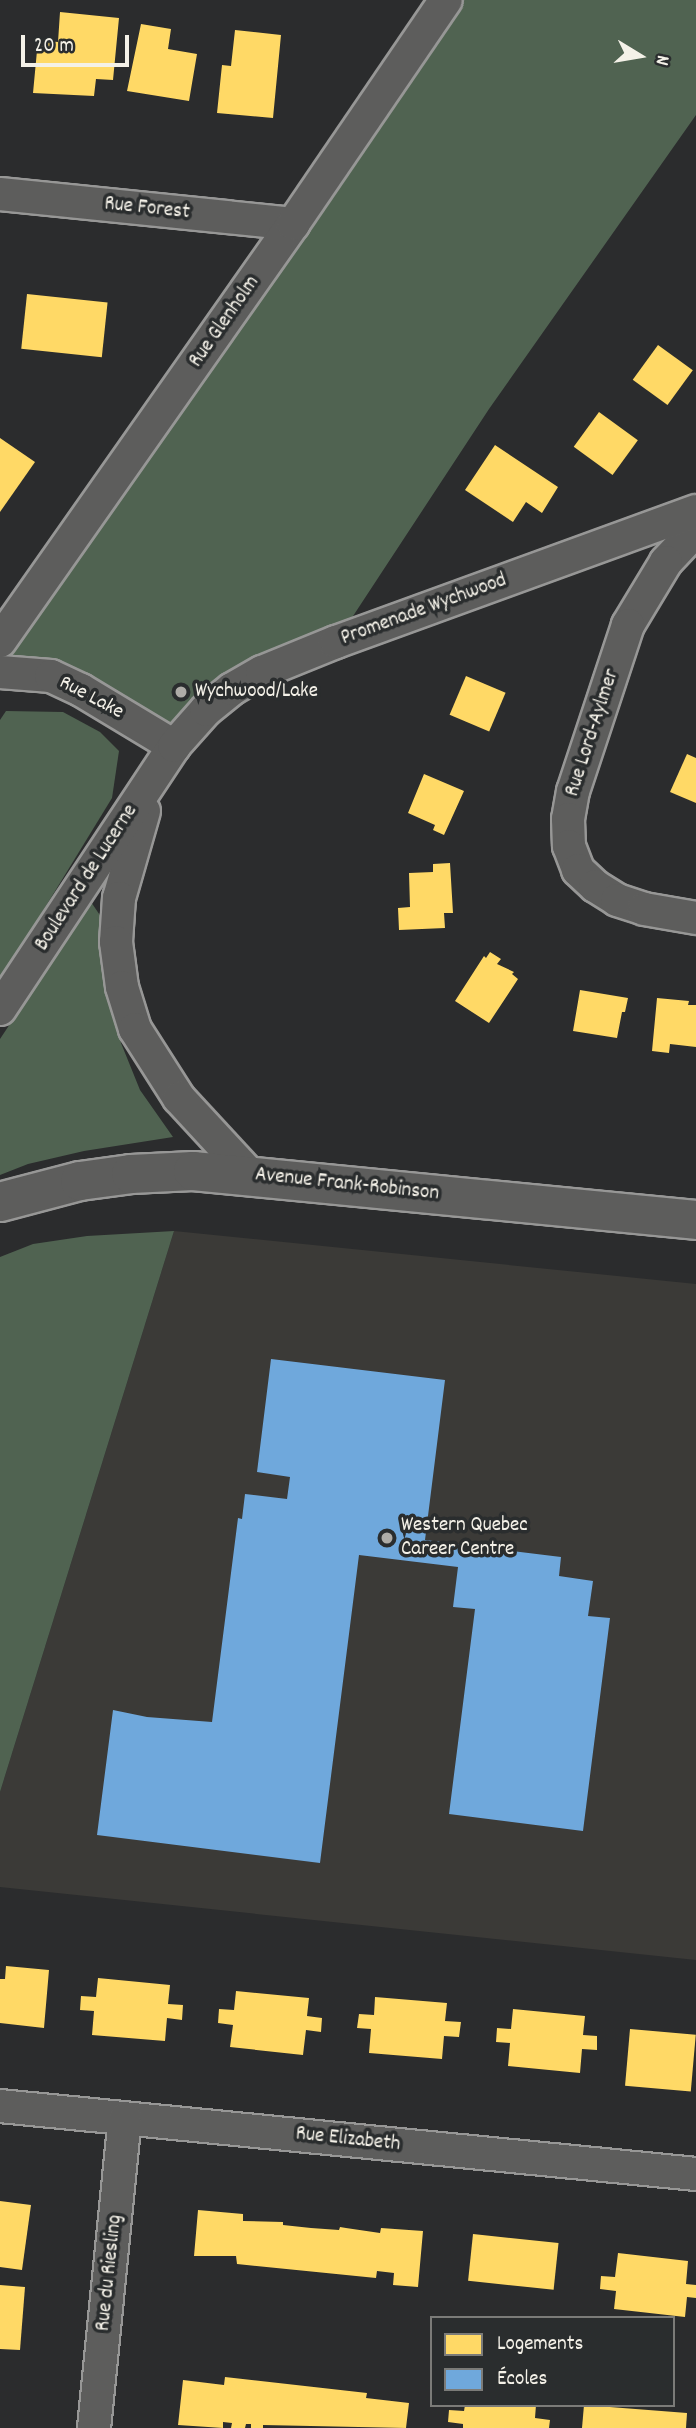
<!DOCTYPE html>
<html>
<head>
<meta charset="utf-8">
<style>
  body { margin:0 }
  #map { position:relative; width:696px; height:2428px; overflow:hidden; background:#2b2c2d; font-family:Dekko,sans-serif }
  div>[style] { position:absolute }
  .built>* { inset:0; background:#3b3a37 }
  .green>* { inset:0; background:#506351 }
  .homes>* { inset:0; background:#ffd966; transform-origin:0 0 }
  .schools>* { inset:0; background:#6fa8dc }
  .roads { filter:drop-shadow(2px 0 #979796) drop-shadow(-2px 0 #979796) drop-shadow(0 2px #979796) drop-shadow(0 -2px #979796) }
  .minor>* { height:32px; margin:-16px; padding:0 16px; transform-origin:16px; border-radius:16px; background:#5d5d5c }
  .secondary>* { height:38px; margin:-19px; padding:0 19px; transform-origin:19px; border-radius:19px; background:#5d5d5c }
  .dots>* { width:19px; height:19px; translate:-50% -50%; box-sizing:border-box; border:4px solid #2a2d2e; border-radius:50% }
  span { translate:-50% -50%; white-space:nowrap; text-align:center; line-height:1.15; -webkit-text-stroke:7px #2a2d2e; paint-order:stroke }
  .street-label { font-size:21px; color:#f4f1e8 }
  .poi-label { font-size:21px; color:#f4f1e8 }
  .left { translate:0 -50%; text-align:left }
  .legend { position:absolute; left:430px; top:2316px; width:245px; height:91px; box-sizing:border-box; background:#2a2d2e; border:2px solid #7b7b78; margin:0; padding:9px 12px; list-style:none; font-size:21px; color:#f4f1e8 }
  .legend li { display:flex; align-items:center; gap:14px; height:35px }
  .legend b { width:35px; border:2px solid #7b7b78 }
  .north { position:absolute; left:605px; top:21px; width:70px; height:70px; -webkit-text-stroke:5px #2a2d2e; paint-order:stroke; rotate:101deg; font-size:19px; font-weight:700; line-height:28px; text-align:center; color:#f4f1e8 }
  .north::after { content:''; display:block; margin:auto; width:24px; height:32px; background:#f4f1e8; clip-path:polygon(50% 0,100% 100%,50% 72%,0 100%) }
  .scale { position:absolute; left:21px; top:35px; width:108px; height:32px; box-sizing:border-box; border:4px solid #f4f1e8; border-top:0; padding-left:9px; font-size:21px; line-height:24px; white-space:nowrap; color:#f4f1e8; -webkit-text-stroke:5px #2a2d2e; paint-order:stroke }
</style>
</head>
<body>
<div id="map">
  <div class="built">
    <div style="clip-path:polygon(174px 1231px,696px 1284px,696px 1960px,0 1887px,0 1792px)"></div>
  </div>
  <div class="green">
    <div style="clip-path:polygon(446px 0,696px 0,696px 115px,489px 409px,336px 642px,262px 672px,174px 746px,151px 731px,0 672px,0 641px)"></div>
    <div style="clip-path:polygon(6px 711px,63px 712px,100px 732px,119px 751px,112px 798px,0 981px,0 720px)"></div>
    <div style="clip-path:polygon(91px 902px,112px 933px,111px 989px,121px 1043px,140px 1090px,173px 1137px,84px 1151px,28px 1164px,0 1175px,0 1039px)"></div>
    <div style="clip-path:polygon(174px 1231px,0 1792px,0 1257px,33px 1244px,87px 1236px)"></div>
  </div>
  <div class="homes">
    <div style="clip-path:polygon(60px 12px,119px 18px,113px 80px,96px 79px,94px 96px,33px 93px,38px 40px,58px 42px)"></div>
    <div style="clip-path:polygon(141px 24px,171px 29px,168px 49px,197px 54px,189px 101px,127px 91px)"></div>
    <div style="clip-path:polygon(235px 30px,281px 35px,273px 118px,217px 113px,222px 65px,231px 66px)"></div>
    <div style="left:27px;top:294px;width:81px;height:55px;rotate:6deg"></div>
    <div style="left:658px;top:345px;width:43px;height:43px;rotate:36deg"></div>
    <div style="left:599px;top:412px;width:48px;height:43px;rotate:36deg"></div>
    <div style="clip-path:polygon(0 438px,35px 462px,0 512px)"></div>
    <div style="clip-path:polygon(495px 445px,558px 487px,542px 513px,526px 502px,513px 522px,465px 490px)"></div>
    <div style="left:466px;top:676px;width:43px;height:42px;rotate:23deg"></div>
    <div style="clip-path:polygon(687px 754px,696px 758px,696px 803px,670px 792px)"></div>
    <div style="clip-path:polygon(424px 774px,464px 791px,444px 835px,433px 830px,435px 825px,408px 813px)"></div>
    <div style="clip-path:polygon(450px 863px,453px 913px,444px 913px,445px 928px,399px 930px,398px 908px,410px 907px,409px 873px,433px 872px,433px 864px)"></div>
    <div style="clip-path:polygon(490px 952px,501px 959px,497px 964px,514px 972px,512px 974px,518px 979px,489px 1023px,455px 1001px,484px 956px,486px 958px)"></div>
    <div style="clip-path:polygon(580px 990px,628px 998px,625px 1012px,622px 1012px,617px 1038px,573px 1031px)"></div>
    <div style="clip-path:polygon(657px 998px,689px 1001px,688px 1005px,696px 1005px,696px 1047px,670px 1044px,669px 1053px,652px 1051px)"></div>
    <div style="clip-path:polygon(6px 1966px,49px 1970px,44px 2028px,0 2023px,0 1979px,5px 1979px)"></div>
    <div style="clip-path:polygon(98px 1978px,170px 1985px,168px 2004px,183px 2005px,182px 2020px,167px 2018px,165px 2041px,92px 2035px,94px 2011px,80px 2010px,81px 1996px,96px 1997px)"></div>
    <div style="clip-path:polygon(236px 1991px,309px 1998px,307px 2016px,322px 2018px,321px 2032px,306px 2030px,303px 2055px,230px 2047px,233px 2025px,218px 2023px,219px 2009px,234px 2010px)"></div>
    <div style="clip-path:polygon(375px 1997px,447px 2003px,445px 2021px,461px 2022px,459px 2037px,444px 2036px,442px 2059px,369px 2053px,371px 2029px,357px 2028px,359px 2014px,374px 2015px)"></div>
    <div style="clip-path:polygon(513px 2009px,585px 2016px,583px 2035px,597px 2036px,597px 2050px,582px 2049px,580px 2073px,508px 2066px,510px 2043px,496px 2042px,497px 2028px,511px 2029px)"></div>
    <div style="left:630px;top:2029px;width:66px;height:57px;rotate:5deg"></div>
    <div style="clip-path:polygon(0 2201px,31px 2205px,22px 2270px,0 2267px)"></div>
    <div style="clip-path:polygon(198px 2210px,243px 2214px,243px 2221px,283px 2222px,283px 2225px,311px 2228px,339px 2230px,340px 2227px,346px 2228px,380px 2233px,381px 2228px,423px 2231px,418px 2287px,393px 2285px,394px 2273px,377px 2271px,376px 2278px,237px 2264px,236px 2256px,194px 2256px)"></div>
    <div style="left:473px;top:2234px;width:86px;height:47px;rotate:6deg"></div>
    <div style="clip-path:polygon(618px 2253px,688px 2261px,686px 2284px,696px 2285px,696px 2298px,687px 2297px,685px 2317px,614px 2309px,616px 2291px,600px 2289px,601px 2276px,615px 2277px)"></div>
    <div style="clip-path:polygon(0 2285px,25px 2287px,20px 2350px,0 2349px)"></div>
    <div style="clip-path:polygon(225px 2377px,367px 2393px,366px 2398px,409px 2403px,406px 2428px,263px 2425px,263px 2428px,251px 2428px,251px 2424px,246px 2424px,245px 2428px,231px 2428px,232px 2423px,223px 2422px,223px 2428px,178px 2425px,183px 2380px,224px 2385px)"></div>
    <div style="clip-path:polygon(465px 2405px,536px 2405px,535px 2418px,550px 2420px,549px 2428px,463px 2428px,463px 2424px,448px 2422px,449px 2410px,464px 2411px)"></div>
    <div style="clip-path:polygon(584px 2405px,687px 2413px,686px 2428px,582px 2428px)"></div>
  </div>
  <div class="schools">
    <div style="clip-path:polygon(271px 1359px,445px 1380px,425px 1540px,561px 1557px,559px 1576px,593px 1581px,588px 1616px,610px 1618px,583px 1831px,449px 1814px,475px 1609px,453px 1607px,458px 1567px,359px 1555px,320px 1863px,97px 1835px,113px 1710px,147px 1717px,212px 1722px,238px 1518px,242px 1519px,245px 1494px,287px 1499px,290px 1477px,257px 1472px)"></div>
  </div>
  <div class="roads">
    <div class="minor">
      <div style="left:0;top:194px;width:295px;rotate:5.8deg"></div>
      <div style="left:696px;top:530px;width:44px;rotate:133.2deg"></div>
      <div style="left:666px;top:562px;width:74px;rotate:121.1deg"></div>
      <div style="left:628px;top:625px;width:175px;rotate:108.3deg"></div>
      <div style="left:573px;top:791px;width:28px;rotate:100deg"></div>
      <div style="left:568px;top:819px;width:27px;rotate:88deg"></div>
      <div style="left:569px;top:846px;width:26px;rotate:69deg"></div>
      <div style="left:578px;top:870px;width:23px;rotate:43deg"></div>
      <div style="left:595px;top:886px;width:26px;rotate:32deg"></div>
      <div style="left:617px;top:900px;width:28px;rotate:18deg"></div>
      <div style="left:644px;top:909px;width:53px;rotate:9.8deg"></div>
      <div style="left:0;top:641px;width:510px;rotate:-54.91deg"></div>
      <div style="left:293px;top:224px;width:271px;rotate:-55.7deg"></div>
      <div style="left:0;top:672px;width:51px;rotate:4.5deg"></div>
      <div style="left:51px;top:676px;width:33px;rotate:25deg"></div>
      <div style="left:81px;top:690px;width:109px;rotate:31.1deg"></div>
      <div style="left:144px;top:811px;width:91px;rotate:106deg"></div>
      <div style="left:119px;top:898px;width:44px;rotate:93.9deg"></div>
      <div style="left:116px;top:942px;width:45px;rotate:82.4deg"></div>
      <div style="left:122px;top:987px;width:44px;rotate:72.8deg"></div>
      <div style="left:135px;top:1029px;width:82px;rotate:57.5deg"></div>
      <div style="left:179px;top:1098px;width:105px;rotate:47.3deg"></div>
      <div style="left:0;top:1009px;width:315px;rotate:-56.5deg"></div>
      <div style="left:174px;top:746px;width:48px;rotate:-48.4deg"></div>
      <div style="left:206px;top:710px;width:33px;rotate:-39deg"></div>
      <div style="left:232px;top:689px;width:34px;rotate:-30deg"></div>
      <div style="left:262px;top:672px;width:80px;rotate:-22.1deg"></div>
      <div style="left:336px;top:642px;width:383px;rotate:-20deg"></div>
      <div style="left:0;top:2106px;width:699px;rotate:5.58deg"></div>
      <div style="left:94px;top:2428px;width:311px;rotate:-84.3deg"></div>
    </div>
    <div class="secondary">
      <div style="left:0;top:1202px;width:83px;rotate:-14.7deg"></div>
      <div style="left:80px;top:1181px;width:51px;rotate:-7.8deg"></div>
      <div style="left:131px;top:1174px;width:62px;rotate:-2.8deg"></div>
      <div style="left:193px;top:1171px;width:505px;rotate:5.56deg"></div>
    </div>
  </div>
  <div class="dots">
    <div style="left:181px;top:692px;background:#aeaca7"></div>
    <div style="left:387px;top:1538px;background:#aeaca7"></div>
  </div>
  <div class="street-label">
    <span style="left:147px;top:209px;rotate:6deg">Rue Forest</span>
    <span style="left:225px;top:322px;rotate:-55deg">Rue Glenholm</span>
    <span style="left:424px;top:610px;rotate:-20deg">Promenade Wychwood</span>
    <span style="left:91px;top:698px;rotate:28deg">Rue Lake</span>
    <span style="left:593px;top:733px;rotate:-72deg">Rue Lord-Aylmer</span>
    <span style="left:87px;top:878px;rotate:-57deg">Boulevard de Lucerne</span>
    <span style="left:347px;top:1185px;rotate:6deg">Avenue Frank-Robinson</span>
    <span style="left:348px;top:2140px;rotate:6deg">Rue Elizabeth</span>
    <span style="left:110px;top:2273px;rotate:-84deg">Rue du Riesling</span>
  </div>
  <div class="poi-label">
    <span class="left" style="left:195px;top:692px">Wychwood/Lake</span>
    <span class="left" style="left:401px;top:1538px">Western Quebec<br>Career Centre</span>
  </div>
  <ul class="legend">
  <li><b style="height:19px;background:#ffd966"></b>Logements</li>
  <li><b style="height:19px;background:#6fa8dc"></b>Écoles</li>
  </ul>
  <div class="north">N</div>
  <div class="scale">20 m</div>
</div>
</body>
</html>
